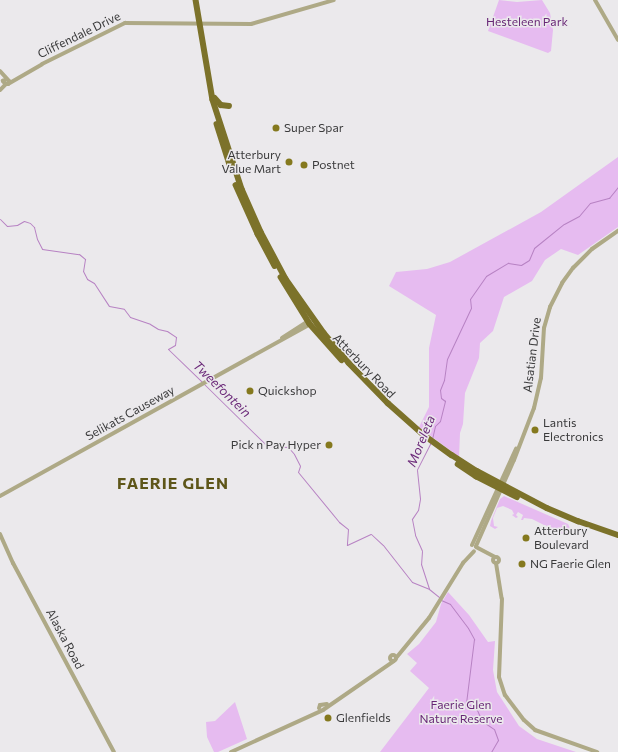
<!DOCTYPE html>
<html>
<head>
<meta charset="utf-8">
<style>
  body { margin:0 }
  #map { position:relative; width:618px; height:752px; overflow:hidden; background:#ebe9ec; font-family:Commissioner,sans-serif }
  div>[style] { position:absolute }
  .green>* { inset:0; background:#e6bbf0 }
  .stream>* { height:1px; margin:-0.5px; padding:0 0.5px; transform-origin:0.5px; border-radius:0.5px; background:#b782c3 }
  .minor>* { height:4px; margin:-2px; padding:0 2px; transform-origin:2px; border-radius:2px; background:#aea986 }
  .minor>.ring { margin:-2px; padding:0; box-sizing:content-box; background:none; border:4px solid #aea986; border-radius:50% }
  .major>* { height:5.5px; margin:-2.75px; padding:0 2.75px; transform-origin:2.75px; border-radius:2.75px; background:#7c722a }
  .dots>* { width:11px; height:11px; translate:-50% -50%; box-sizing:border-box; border:2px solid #ebe9ec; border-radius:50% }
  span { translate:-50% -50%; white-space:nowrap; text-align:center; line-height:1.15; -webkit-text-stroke:3px #ebe9ec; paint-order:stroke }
  .park-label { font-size:12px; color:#682776 }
  .street-label { font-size:12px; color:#3a3a3b }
  .poi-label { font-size:12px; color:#3a3a3b }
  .left { translate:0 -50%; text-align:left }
  .right { translate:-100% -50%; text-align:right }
  .water-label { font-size:13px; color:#6c2b7a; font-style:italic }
  .district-label { font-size:16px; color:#5e5619; font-weight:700; letter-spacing:1px }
</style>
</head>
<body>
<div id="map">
  <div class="green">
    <div style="clip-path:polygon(499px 0,517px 2px,542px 0,550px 13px,553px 30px,551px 51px,548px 53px,488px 31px)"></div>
    <div style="clip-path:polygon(618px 157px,618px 227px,578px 255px,561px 249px,545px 260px,532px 281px,504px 297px,493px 331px,480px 343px,479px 358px,465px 393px,463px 424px,460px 433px,459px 457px,419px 427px,429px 407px,429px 348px,436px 315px,389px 286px,396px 272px,427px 269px,450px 262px,541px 212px)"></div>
    <div style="clip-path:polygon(504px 496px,568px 524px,570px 528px,569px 533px,562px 534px,532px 519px,524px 518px,523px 520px,521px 520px,523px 515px,518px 512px,516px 515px,518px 517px,516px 518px,512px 515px,514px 514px,512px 510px,503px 506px,497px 508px,493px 518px,494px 526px,498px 527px,495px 529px,490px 526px,491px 521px,500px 499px)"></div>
    <div style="clip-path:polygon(448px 592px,469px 615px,488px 642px,495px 641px,493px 670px,497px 692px,519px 726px,537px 739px,576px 752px,380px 752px,429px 688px,410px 671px,417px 663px,407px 654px,419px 644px,436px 622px,441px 604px)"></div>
    <div style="clip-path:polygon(235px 702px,247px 739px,218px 752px,214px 752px,207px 737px,206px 722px,215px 721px)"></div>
  </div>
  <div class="stream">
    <div style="left:0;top:219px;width:10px;rotate:45deg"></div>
    <div style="left:7px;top:226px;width:10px;rotate:-6deg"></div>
    <div style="left:17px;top:225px;width:8px;rotate:-30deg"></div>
    <div style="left:24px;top:221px;width:6px;rotate:18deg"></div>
    <div style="left:30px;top:223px;width:6px;rotate:45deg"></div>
    <div style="left:34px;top:227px;width:12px;rotate:76deg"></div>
    <div style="left:37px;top:239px;width:11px;rotate:63deg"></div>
    <div style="left:42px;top:249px;width:37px;rotate:8deg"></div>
    <div style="left:79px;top:254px;width:8px;rotate:40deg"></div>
    <div style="left:85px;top:259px;width:12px;rotate:99deg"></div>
    <div style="left:83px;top:271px;width:9px;rotate:63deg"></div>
    <div style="left:87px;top:279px;width:8px;rotate:30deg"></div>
    <div style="left:94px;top:283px;width:27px;rotate:57deg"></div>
    <div style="left:109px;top:306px;width:15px;rotate:11deg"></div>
    <div style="left:124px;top:309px;width:10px;rotate:53deg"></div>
    <div style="left:130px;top:317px;width:21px;rotate:19deg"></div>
    <div style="left:150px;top:324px;width:9px;rotate:32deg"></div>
    <div style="left:158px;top:329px;width:9px;rotate:13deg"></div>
    <div style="left:167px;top:331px;width:11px;rotate:34deg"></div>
    <div style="left:176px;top:337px;width:8px;rotate:97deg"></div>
    <div style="left:175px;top:345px;width:8px;rotate:150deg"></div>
    <div style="left:168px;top:349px;width:47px;rotate:44.1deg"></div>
    <div style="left:204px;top:384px;width:88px;rotate:44.5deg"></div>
    <div style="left:267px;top:446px;width:21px;rotate:3deg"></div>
    <div style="left:288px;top:447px;width:9px;rotate:49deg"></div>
    <div style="left:294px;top:454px;width:13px;rotate:63deg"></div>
    <div style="left:300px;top:466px;width:6px;rotate:108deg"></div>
    <div style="left:298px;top:472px;width:65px;rotate:50.6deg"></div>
    <div style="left:339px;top:522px;width:11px;rotate:38deg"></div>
    <div style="left:348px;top:529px;width:16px;rotate:94deg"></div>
    <div style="left:347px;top:545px;width:26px;rotate:-25deg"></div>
    <div style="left:371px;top:534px;width:16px;rotate:43deg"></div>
    <div style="left:383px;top:545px;width:47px;rotate:51.9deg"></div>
    <div style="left:412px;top:582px;width:18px;rotate:22deg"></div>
    <div style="left:432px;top:439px;width:13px;rotate:-77deg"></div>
    <div style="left:435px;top:426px;width:7px;rotate:-45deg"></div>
    <div style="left:440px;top:421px;width:21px;rotate:-76deg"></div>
    <div style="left:445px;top:401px;width:5px;rotate:-143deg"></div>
    <div style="left:441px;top:398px;width:8px;rotate:-97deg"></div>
    <div style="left:440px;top:390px;width:11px;rotate:-68deg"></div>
    <div style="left:444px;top:380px;width:21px;rotate:-82deg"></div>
    <div style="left:447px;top:359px;width:56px;rotate:-64.8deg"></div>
    <div style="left:471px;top:308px;width:9px;rotate:-96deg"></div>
    <div style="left:470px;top:299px;width:28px;rotate:-55deg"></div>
    <div style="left:486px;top:276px;width:26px;rotate:-31deg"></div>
    <div style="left:508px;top:263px;width:13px;rotate:9deg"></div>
    <div style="left:521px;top:265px;width:9px;rotate:-32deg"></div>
    <div style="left:529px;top:260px;width:13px;rotate:-67deg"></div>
    <div style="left:534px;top:248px;width:38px;rotate:-39deg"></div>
    <div style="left:564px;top:224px;width:17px;rotate:-28deg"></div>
    <div style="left:579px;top:216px;width:17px;rotate:-50deg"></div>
    <div style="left:590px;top:203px;width:20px;rotate:-15deg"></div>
    <div style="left:609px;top:198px;width:14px;rotate:-51deg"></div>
    <div style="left:431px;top:442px;width:31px;rotate:117deg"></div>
    <div style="left:417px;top:470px;width:29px;rotate:84deg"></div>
    <div style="left:420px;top:499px;width:11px;rotate:100deg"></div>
    <div style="left:418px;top:510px;width:11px;rotate:124deg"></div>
    <div style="left:412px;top:519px;width:16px;rotate:79deg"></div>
    <div style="left:415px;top:535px;width:17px;rotate:66deg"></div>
    <div style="left:422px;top:551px;width:13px;rotate:94deg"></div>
    <div style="left:421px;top:564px;width:26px;rotate:72deg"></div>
    <div style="left:429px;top:589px;width:13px;rotate:39deg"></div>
    <div style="left:441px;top:600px;width:10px;rotate:24deg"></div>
    <div style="left:450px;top:604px;width:30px;rotate:53deg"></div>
    <div style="left:468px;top:628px;width:13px;rotate:61deg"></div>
    <div style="left:474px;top:639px;width:64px;rotate:97.1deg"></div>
    <div style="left:466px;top:703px;width:13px;rotate:32deg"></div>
    <div style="left:477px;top:710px;width:12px;rotate:66deg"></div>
    <div style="left:482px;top:721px;width:14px;rotate:34deg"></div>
    <div style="left:494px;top:729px;width:12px;rotate:70deg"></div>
    <div style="left:498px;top:740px;width:14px;rotate:120deg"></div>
  </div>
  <div class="minor">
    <div style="left:595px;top:0;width:46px;rotate:60.1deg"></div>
    <div style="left:0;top:71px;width:13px;rotate:48deg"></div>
    <div style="left:9px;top:81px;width:3px;rotate:108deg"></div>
    <div style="left:8px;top:84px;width:3px;rotate:180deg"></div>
    <div style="left:5px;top:84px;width:4px;rotate:-124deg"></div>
    <div style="left:3px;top:81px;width:4px;rotate:-27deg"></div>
    <div style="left:8px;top:84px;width:39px;rotate:-30deg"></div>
    <div style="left:42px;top:64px;width:93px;rotate:-26.3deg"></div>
    <div style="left:125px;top:23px;width:126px;rotate:0.5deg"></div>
    <div style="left:251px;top:24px;width:86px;rotate:-16.1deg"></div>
    <div style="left:0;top:90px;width:8px;rotate:-45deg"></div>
    <div style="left:282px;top:338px;width:31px;rotate:-33deg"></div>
    <div style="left:0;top:496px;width:355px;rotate:-29deg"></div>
    <div style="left:0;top:534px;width:32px;rotate:66deg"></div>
    <div style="left:13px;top:563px;width:214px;rotate:61.9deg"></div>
    <div style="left:472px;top:545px;width:106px;rotate:-65.4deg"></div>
    <div style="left:476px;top:546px;width:94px;rotate:-66.2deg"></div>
    <div style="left:514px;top:460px;width:56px;rotate:-69deg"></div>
    <div style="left:534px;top:408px;width:31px;rotate:-77deg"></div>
    <div style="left:541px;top:378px;width:50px;rotate:-86.6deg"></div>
    <div style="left:544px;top:328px;width:22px;rotate:-74deg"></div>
    <div style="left:550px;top:307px;width:27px;rotate:-63deg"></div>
    <div style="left:562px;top:283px;width:19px;rotate:-54deg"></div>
    <div style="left:573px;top:268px;width:27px;rotate:-45deg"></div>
    <div style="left:592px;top:249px;width:32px;rotate:-35deg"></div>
    <div style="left:476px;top:547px;width:21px;rotate:28deg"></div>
    <div class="ring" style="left:493px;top:557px;width:2px;height:2px"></div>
    <div style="left:496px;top:563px;width:36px;rotate:81deg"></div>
    <div style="left:502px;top:599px;width:78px;rotate:92.2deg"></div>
    <div style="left:499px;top:677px;width:19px;rotate:72deg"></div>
    <div style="left:505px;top:695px;width:31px;rotate:53deg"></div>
    <div style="left:524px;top:720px;width:15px;rotate:42deg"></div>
    <div style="left:535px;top:730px;width:66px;rotate:19.5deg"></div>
    <div class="ring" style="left:390px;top:655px;width:2px;height:2px"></div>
    <div style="left:396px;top:658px;width:52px;rotate:-50.5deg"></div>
    <div style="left:429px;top:618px;width:65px;rotate:-58.3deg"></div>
    <div style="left:463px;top:563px;width:16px;rotate:-47deg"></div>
    <div style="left:319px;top:708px;width:3px;rotate:-72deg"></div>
    <div style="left:320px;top:705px;width:7px;rotate:-8deg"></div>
    <div style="left:231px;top:752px;width:101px;rotate:-24.5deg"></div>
    <div style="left:323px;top:710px;width:86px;rotate:-34.6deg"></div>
  </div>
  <div class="major">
    <div style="left:196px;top:0;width:101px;rotate:80.4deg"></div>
    <div style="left:213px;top:100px;width:94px;rotate:72deg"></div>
    <div style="left:242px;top:189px;width:47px;rotate:66.2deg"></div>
    <div style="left:261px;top:232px;width:53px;rotate:62deg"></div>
    <div style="left:286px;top:279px;width:66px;rotate:54.9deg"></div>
    <div style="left:324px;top:333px;width:39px;rotate:50deg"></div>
    <div style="left:349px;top:363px;width:56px;rotate:45.7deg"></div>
    <div style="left:388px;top:403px;width:48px;rotate:41.6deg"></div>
    <div style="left:424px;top:435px;width:34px;rotate:36deg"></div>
    <div style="left:452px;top:455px;width:30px;rotate:33deg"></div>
    <div style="left:477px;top:471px;width:79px;rotate:27.9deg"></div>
    <div style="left:547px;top:508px;width:34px;rotate:23deg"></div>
    <div style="left:578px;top:521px;width:42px;rotate:19.3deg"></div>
    <div style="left:215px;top:98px;width:9px;rotate:49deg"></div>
    <div style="left:221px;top:105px;width:8px;rotate:7deg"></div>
    <div style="left:217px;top:124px;width:49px;rotate:72.3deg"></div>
    <div style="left:236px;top:185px;width:54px;rotate:65.8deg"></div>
    <div style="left:258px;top:234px;width:36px;rotate:62deg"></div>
    <div style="left:281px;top:277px;width:55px;rotate:58.3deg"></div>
    <div style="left:310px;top:324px;width:48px;rotate:48.4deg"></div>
    <div style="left:458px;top:464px;width:22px;rotate:34deg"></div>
    <div style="left:476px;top:476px;width:46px;rotate:27.1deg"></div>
  </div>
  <div class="dots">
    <div style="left:276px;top:128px;background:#85791e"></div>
    <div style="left:289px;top:162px;background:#85791e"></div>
    <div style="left:304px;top:165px;background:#85791e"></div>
    <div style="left:250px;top:391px;background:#85791e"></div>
    <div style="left:535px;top:430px;background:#85791e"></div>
    <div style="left:329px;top:445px;background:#85791e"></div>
    <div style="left:526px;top:538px;background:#85791e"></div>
    <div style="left:522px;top:564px;background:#85791e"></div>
    <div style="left:328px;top:718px;background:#85791e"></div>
  </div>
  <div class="park-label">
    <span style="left:527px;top:22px">Hesteleen Park</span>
    <span style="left:461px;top:712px">Faerie Glen<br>Nature Reserve</span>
  </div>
  <div class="street-label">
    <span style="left:79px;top:35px;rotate:-26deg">Cliffendale Drive</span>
    <span style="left:532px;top:355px;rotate:-83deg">Alsatian Drive</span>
    <span style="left:364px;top:366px;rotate:46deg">Atterbury Road</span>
    <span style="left:130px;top:413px;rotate:-29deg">Selikats Causeway</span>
    <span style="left:65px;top:639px;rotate:62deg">Alaska Road</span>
  </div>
  <div class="poi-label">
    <span class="left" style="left:284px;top:128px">Super Spar</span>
    <span class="right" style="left:281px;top:162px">Atterbury<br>Value Mart</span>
    <span class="left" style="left:312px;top:165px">Postnet</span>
    <span class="left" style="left:258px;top:391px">Quickshop</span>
    <span class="left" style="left:543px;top:430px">Lantis<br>Electronics</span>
    <span class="right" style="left:321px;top:445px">Pick n Pay Hyper</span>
    <span class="left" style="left:534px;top:538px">Atterbury<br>Boulevard</span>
    <span class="left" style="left:530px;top:564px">NG Faerie Glen</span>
    <span class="left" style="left:336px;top:718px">Glenfields</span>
  </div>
  <div class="water-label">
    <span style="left:222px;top:389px;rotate:44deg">Tweefontein</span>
    <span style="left:421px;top:441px;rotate:-68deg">Moreleta</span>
  </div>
  <div class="district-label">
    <span style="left:173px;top:483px">FAERIE GLEN</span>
  </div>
</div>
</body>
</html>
